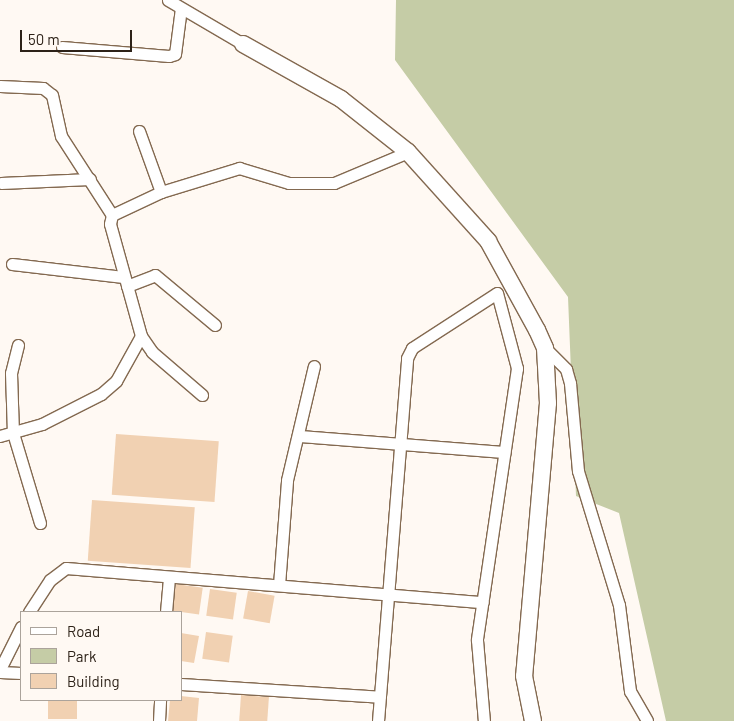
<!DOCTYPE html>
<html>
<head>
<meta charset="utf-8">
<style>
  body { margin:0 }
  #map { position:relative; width:734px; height:721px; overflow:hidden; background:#fff9f3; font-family:Barlow,sans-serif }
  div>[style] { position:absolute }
  .green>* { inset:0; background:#c5cca6 }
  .building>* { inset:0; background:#f1d1b2; transform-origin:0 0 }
  .roads { filter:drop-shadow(1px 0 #836950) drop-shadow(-1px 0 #836950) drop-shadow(0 1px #836950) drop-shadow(0 -1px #836950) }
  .street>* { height:11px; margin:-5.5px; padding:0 5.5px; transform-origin:5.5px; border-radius:5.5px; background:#fff }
  .secondary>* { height:16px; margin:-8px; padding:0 8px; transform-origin:8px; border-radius:8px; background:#fff }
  span { translate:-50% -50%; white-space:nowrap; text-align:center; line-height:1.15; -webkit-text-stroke:4px #fff9f3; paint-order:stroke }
  .legend { position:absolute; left:20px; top:611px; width:162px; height:90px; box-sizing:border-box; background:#fff9f3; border:1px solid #aba39b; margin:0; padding:6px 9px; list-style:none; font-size:15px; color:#2d2218 }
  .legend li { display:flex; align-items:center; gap:10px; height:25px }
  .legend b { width:25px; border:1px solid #aba39b }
  .scale { position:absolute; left:20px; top:30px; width:112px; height:22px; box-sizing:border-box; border:2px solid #2d2218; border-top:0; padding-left:6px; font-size:15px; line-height:18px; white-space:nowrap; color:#2d2218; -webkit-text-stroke:4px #fff9f3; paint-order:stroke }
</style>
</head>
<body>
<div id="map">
  <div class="green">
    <div style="clip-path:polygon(396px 0,734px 0,734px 721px,666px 721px,619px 513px,576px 496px,568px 297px,395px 60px)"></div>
  </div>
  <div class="building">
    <div style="left:116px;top:434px;width:103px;height:61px;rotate:4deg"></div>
    <div style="left:92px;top:500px;width:103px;height:61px;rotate:4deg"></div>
    <div style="left:176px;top:584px;width:27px;height:27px;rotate:8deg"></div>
    <div style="left:210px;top:589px;width:27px;height:27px;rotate:8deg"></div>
    <div style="left:248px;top:591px;width:27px;height:28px;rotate:10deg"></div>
    <div style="left:206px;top:632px;width:27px;height:27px;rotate:8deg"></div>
    <div style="clip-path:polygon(181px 633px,199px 636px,194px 663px,181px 661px)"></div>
    <div style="left:241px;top:695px;width:28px;height:26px;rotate:4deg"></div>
    <div style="clip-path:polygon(181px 696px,199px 698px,197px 721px,168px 721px,170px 700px)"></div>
    <div style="left:48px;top:700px;width:29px;height:19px"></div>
  </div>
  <div class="roads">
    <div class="street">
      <div style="left:168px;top:0;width:87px;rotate:30.4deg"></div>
      <div style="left:62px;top:47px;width:107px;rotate:4.8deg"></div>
      <div style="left:169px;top:56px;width:6px;rotate:-18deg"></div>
      <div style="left:175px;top:54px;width:46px;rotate:-82.6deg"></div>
      <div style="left:0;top:86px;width:43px;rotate:2.7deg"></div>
      <div style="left:43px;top:88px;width:11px;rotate:38deg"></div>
      <div style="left:52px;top:95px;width:42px;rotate:77.6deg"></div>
      <div style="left:61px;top:136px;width:94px;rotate:57.2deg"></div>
      <div style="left:112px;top:215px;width:9px;rotate:103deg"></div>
      <div style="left:110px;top:224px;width:116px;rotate:74.5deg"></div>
      <div style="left:141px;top:336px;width:51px;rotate:119.1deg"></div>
      <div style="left:116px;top:381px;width:20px;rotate:139deg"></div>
      <div style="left:101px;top:394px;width:66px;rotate:153deg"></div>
      <div style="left:42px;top:424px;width:44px;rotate:164.1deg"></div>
      <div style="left:139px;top:131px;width:65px;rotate:70.2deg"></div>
      <div style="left:1px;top:183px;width:89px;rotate:-2.6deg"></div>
      <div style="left:112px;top:215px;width:54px;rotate:-25.1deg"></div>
      <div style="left:161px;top:192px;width:82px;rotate:-17.1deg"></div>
      <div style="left:239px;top:168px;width:52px;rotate:16.7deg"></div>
      <div style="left:289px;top:183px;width:45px"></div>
      <div style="left:334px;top:183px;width:80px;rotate:-22.7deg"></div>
      <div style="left:12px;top:264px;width:112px;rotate:6.7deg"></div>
      <div style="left:127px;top:286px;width:30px;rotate:-21deg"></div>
      <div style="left:155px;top:275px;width:78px;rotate:39.8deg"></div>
      <div style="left:141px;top:336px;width:19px;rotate:55deg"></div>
      <div style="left:152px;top:352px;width:66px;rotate:40.7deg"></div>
      <div style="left:18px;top:345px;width:29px;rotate:104deg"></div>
      <div style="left:11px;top:373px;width:60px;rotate:88.1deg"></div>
      <div style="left:13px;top:433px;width:94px;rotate:73.3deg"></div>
      <div style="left:545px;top:348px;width:30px;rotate:45deg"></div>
      <div style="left:566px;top:369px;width:15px;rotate:74deg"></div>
      <div style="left:570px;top:383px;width:88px;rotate:84.8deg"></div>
      <div style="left:578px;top:471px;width:140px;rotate:73deg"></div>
      <div style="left:619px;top:605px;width:87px;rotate:82.7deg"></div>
      <div style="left:630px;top:691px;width:34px;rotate:60deg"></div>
      <div style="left:299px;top:436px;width:206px;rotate:4.5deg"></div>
      <div style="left:279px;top:585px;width:105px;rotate:-85.6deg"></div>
      <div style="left:287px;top:480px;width:117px;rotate:-76.7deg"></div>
      <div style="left:29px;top:612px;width:38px;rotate:-57deg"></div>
      <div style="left:50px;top:580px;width:20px;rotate:-37deg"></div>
      <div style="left:66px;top:568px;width:418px;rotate:4.7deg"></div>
      <div style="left:166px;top:612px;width:35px;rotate:-85deg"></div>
      <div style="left:0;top:669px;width:47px;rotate:-63.4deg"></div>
      <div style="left:0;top:672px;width:21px;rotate:3deg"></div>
      <div style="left:181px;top:684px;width:199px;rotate:3.7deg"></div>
      <div style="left:159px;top:721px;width:21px;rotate:-87deg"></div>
      <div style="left:378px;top:721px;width:364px;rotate:-85.4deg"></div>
      <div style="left:407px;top:358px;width:11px;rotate:-63deg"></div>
      <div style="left:412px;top:348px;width:101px;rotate:-32.9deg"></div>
      <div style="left:497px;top:293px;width:78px;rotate:75.1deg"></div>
      <div style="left:517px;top:368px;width:275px;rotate:98.4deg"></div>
      <div style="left:477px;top:640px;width:81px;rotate:85.1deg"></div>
    </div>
    <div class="secondary">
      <div style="left:243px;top:44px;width:112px;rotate:29.3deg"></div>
      <div style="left:341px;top:99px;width:85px;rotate:38.3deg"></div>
      <div style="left:408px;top:152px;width:120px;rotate:48deg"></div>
      <div style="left:488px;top:241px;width:102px;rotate:61.2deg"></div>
      <div style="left:537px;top:330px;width:20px;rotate:66deg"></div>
      <div style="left:545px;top:348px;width:55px;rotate:86.9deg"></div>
      <div style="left:548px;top:403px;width:274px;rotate:95deg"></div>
      <div style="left:524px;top:676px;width:46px;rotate:78.7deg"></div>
    </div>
  </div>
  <ul class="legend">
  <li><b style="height:6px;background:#fff"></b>Road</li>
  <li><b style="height:14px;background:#c5cca6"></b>Park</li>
  <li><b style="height:14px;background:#f1d1b2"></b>Building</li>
  </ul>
  <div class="scale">50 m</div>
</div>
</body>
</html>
